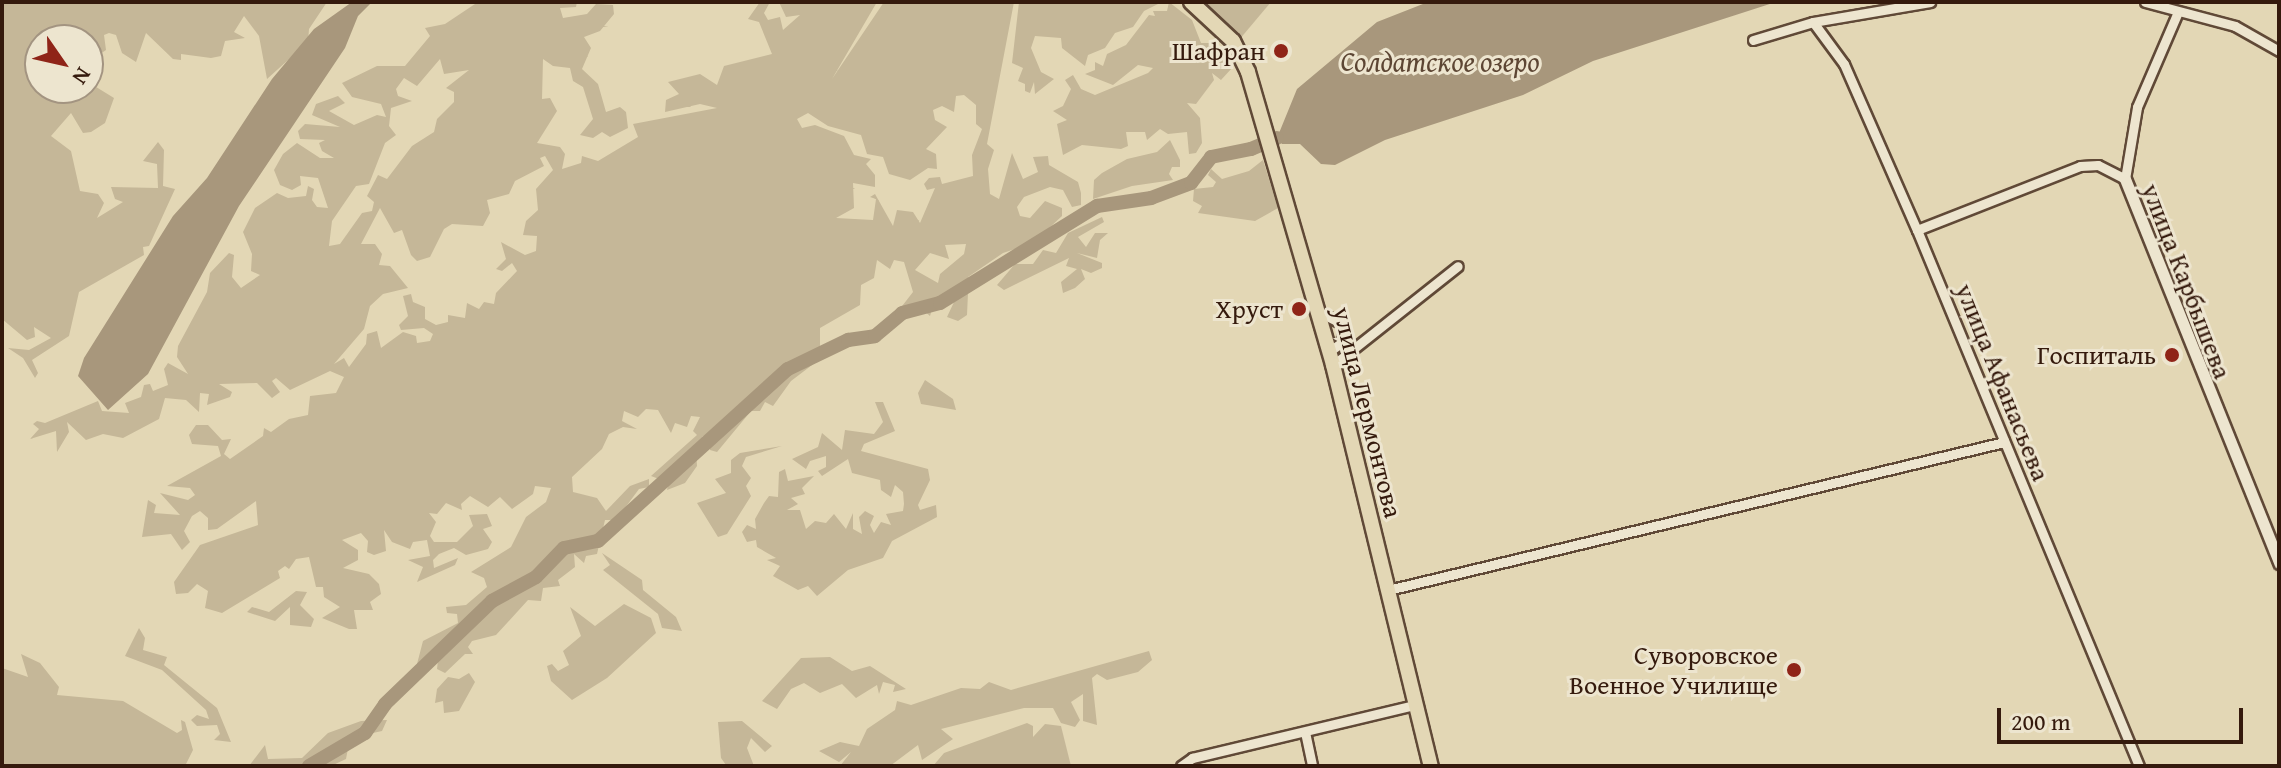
<!DOCTYPE html>
<html>
<head>
<meta charset="utf-8">
<style>
  body { margin:0 }
  #map { position:relative; width:2281px; height:768px; overflow:hidden; background:#e3d7b5; font-family:"Gentium Book Plus",serif }
  div>[style] { position:absolute }
  .green>* { inset:0; background:#c5b798 }
  .water>* { inset:0; background:#a8977c }
  .river>* { height:14px; margin:-7px; padding:0 7px; transform-origin:7px; border-radius:7px; background:#a8977c }
  .roads { filter:drop-shadow(2px 0 #604937) drop-shadow(-2px 0 #604937) drop-shadow(0 2px #604937) drop-shadow(0 -2px #604937) }
  .minor>* { height:9px; margin:-4.5px; padding:0 4.5px; transform-origin:4.5px; border-radius:4.5px; background:#ede5cf }
  .tertiary>* { height:11px; margin:-5.5px; padding:0 5.5px; transform-origin:5.5px; border-radius:5.5px; background:#ede5cf }
  .primary>* { height:14px; margin:-7px; padding:0 7px; transform-origin:7px; border-radius:7px; background:#e3d7b5 }
  .dots>* { width:22px; height:22px; translate:-50% -50%; box-sizing:border-box; border:4px solid #ede5cf; border-radius:50% }
  span { translate:-50% -50%; white-space:nowrap; text-align:center; line-height:1.15; -webkit-text-stroke:6px #ede5cf; paint-order:stroke }
  .poi-label { font-size:26px; color:#351a0d }
  .right { translate:-100% -50%; text-align:right }
  .street-label { font-size:26px; color:#351a0d }
  .water-label { font-size:28px; color:#5d4634; font-style:italic }
  .frame { position:absolute; inset:0; border:4px solid #351a0d; pointer-events:none }
  .north { position:absolute; left:24px; top:24px; width:80px; height:80px; box-sizing:border-box; background:#ede5cf; border:2px solid #a39481; border-radius:50%; rotate:124deg; font-size:22px; font-weight:700; line-height:32px; text-align:center; color:#351a0d }
  .north::after { content:''; display:block; margin:auto; width:28px; height:36px; background:#8f2418; clip-path:polygon(50% 0,100% 100%,50% 72%,0 100%) }
  .scale { position:absolute; left:1997px; top:708px; width:246px; height:36px; box-sizing:border-box; border:4px solid #351a0d; border-top:0; padding-left:10px; font-size:24px; line-height:28px; white-space:nowrap; color:#351a0d; -webkit-text-stroke:6px #ede5cf; paint-order:stroke }
</style>
</head>
<body>
<div id="map">
  <div class="green">
    <div style="clip-path:polygon(2px 2px,327px 2px,309px 29px,308px 42px,267px 79px,259px 36px,244px 16px,234px 32px,245px 38px,225px 41px,221px 56px,211px 58px,181px 54px,181px 60px,173px 59px,146px 33px,136px 62px,122px 53px,116px 35px,109px 33px,104px 35px,106px 50px,100px 54px,88px 49px,88px 40px,40px 40px,40px 88px,88px 88px,88px 82px,114px 98px,105px 123px,91px 132px,83px 133px,71px 113px,51px 136px,71px 151px,80px 191px,98px 194px,104px 203px,97px 218px,123px 202px,115px 199px,111px 187px,158px 188px,157px 164px,143px 161px,158px 142px,164px 150px,163px 186px,175px 189px,149px 246px,143px 247px,144px 255px,79px 292px,69px 336px,32px 360px,38px 373px,35px 378px,23px 358px,8px 348px,29px 350px,51px 338px,34px 327px,35px 337px,27px 340px,2px 319px)"></div>
    <div style="clip-path:polygon(evenodd,478px 2px,577px 2px,576px 7px,560px 8px,563px 18px,587px 14px,596px 4px,613px 5px,614px 14px,600px 31px,584px 37px,591px 48px,582px 69px,598px 84px,606px 112px,620px 107px,626px 112px,628px 128px,610px 137px,602px 132px,593px 138px,580px 135px,593px 119px,583px 87px,573px 81px,570px 68px,553px 66px,543px 59px,542px 99px,550px 98px,557px 111px,537px 143px,560px 147px,565px 154px,562px 169px,581px 163px,582px 156px,598px 161px,638px 137px,633px 124px,717px 108px,700px 104px,665px 112px,666px 100px,679px 94px,668px 82px,700px 74px,717px 85px,724px 66px,772px 54px,759px 22px,748px 19px,760px 2px,770px 2px,764px 13px,768px 20px,780px 17px,783px 30px,800px 15px,786px 17px,779px 2px,877px 2px,832px 79px,884px 2px,1014px 2px,987px 144px,994px 150px,988px 169px,990px 194px,999px 199px,1012px 153px,1023px 179px,1038px 172px,1033px 157px,1048px 156px,1049px 165px,1078px 182px,1081px 193px,1081px 205px,1072px 207px,1063px 190px,1050px 187px,1024px 197px,1017px 207px,1020px 216px,1030px 218px,1045px 201px,1062px 208px,1062px 216px,1033px 243px,1003px 253px,968px 277px,975px 289px,968px 293px,967px 315px,958px 321px,947px 317px,954px 302px,950px 293px,934px 303px,930px 316px,922px 309px,899px 310px,913px 292px,904px 262px,894px 260px,890px 269px,877px 260px,874px 278px,861px 285px,860px 305px,820px 328px,820px 359px,791px 381px,773px 406px,765px 402px,760px 411px,751px 411px,717px 452px,710px 450px,708px 436px,703px 436px,696px 449px,697px 466px,685px 483px,667px 490px,671px 472px,659px 479px,651px 476px,697px 435px,693px 431px,700px 417px,691px 416px,687px 427px,675px 423px,671px 433px,658px 410px,646px 409px,638px 417px,624px 411px,622px 421px,637px 429px,623px 427px,609px 434px,602px 449px,572px 477px,573px 492px,597px 498px,606px 511px,630px 486px,649px 479px,649px 487px,639px 489px,616px 520px,605px 520px,597px 554px,586px 556px,584px 563px,574px 554px,575px 567px,558px 580px,560px 586px,543px 588px,541px 601px,528px 600px,496px 635px,472px 641px,468px 647px,473px 654px,465px 654px,445px 673px,437px 669px,438px 660px,424px 668px,417px 664px,423px 641px,458px 623px,457px 614px,447px 613px,446px 607px,466px 605px,487px 587px,484px 578px,471px 572px,511px 547px,526px 517px,546px 502px,551px 488px,535px 486px,533px 494px,512px 509px,500px 497px,488px 507px,470px 496px,461px 504px,462px 510px,446px 503px,437px 514px,429px 513px,436px 522px,430px 536px,434px 542px,457px 542px,473px 526px,469px 515px,487px 514px,492px 526px,483px 529px,492px 542px,488px 549px,466px 555px,454px 548px,439px 554px,433px 560px,434px 568px,458px 558px,455px 565px,417px 582px,423px 567px,408px 560px,430px 556px,427px 540px,413px 542px,410px 549px,392px 542px,384px 530px,386px 551px,374px 555px,367px 552px,368px 541px,361px 533px,342px 540px,358px 550px,358px 560px,343px 568px,369px 574px,379px 584px,381px 594px,370px 602px,373px 610px,354px 610px,357px 629px,349px 629px,322px 618px,340px 607px,324px 597px,323px 587px,316px 587px,309px 557px,296px 559px,289px 569px,285px 566px,278px 571px,280px 578px,222px 613px,205px 608px,208px 591px,197px 584px,188px 593px,176px 594px,174px 582px,200px 545px,258px 525px,256px 501px,217px 529px,208px 530px,208px 518px,200px 511px,192px 516px,184px 531px,190px 542px,182px 550px,171px 534px,142px 537px,148px 500px,156px 505px,154px 513px,180px 515px,160px 493px,188px 500px,195px 495px,190px 488px,167px 486px,221px 456px,218px 446px,192px 444px,189px 435px,196px 425px,208px 425px,222px 440px,231px 439px,224px 454px,230px 459px,263px 436px,264px 428px,271px 432px,289px 419px,308px 415px,310px 396px,336px 393px,344px 377px,330px 371px,290px 390px,276px 378px,272px 381px,280px 392px,272px 398px,257px 383px,219px 384px,232px 392px,230px 397px,207px 405px,209px 394px,200px 393px,199px 412px,186px 400px,165px 398px,159px 419px,123px 438px,103px 434px,86px 440px,67px 422px,69px 432px,57px 452px,56px 431px,30px 439px,39px 429px,33px 424px,37px 421px,45px 423px,98px 401px,102px 411px,129px 413px,125px 403px,141px 397px,144px 385px,150px 384px,153px 391px,168px 385px,164px 369px,168px 363px,188px 374px,177px 357px,178px 346px,207px 292px,210px 273px,229px 253px,234px 255px,232px 277px,241px 288px,260px 275px,251px 271px,252px 254px,243px 232px,255px 208px,277px 193px,288px 198px,306px 196px,308px 186px,314px 189px,312px 200px,317px 207px,328px 208px,318px 178px,300px 176px,301px 185px,292px 190px,280px 185px,274px 170px,283px 154px,297px 143px,320px 158px,334px 158px,322px 151px,319px 143px,325px 140px,300px 139px,298px 131px,305px 124px,340px 127px,312px 115px,316px 104px,338px 96px,345px 103px,329px 111px,354px 125px,377px 115px,386px 117px,381px 104px,352px 97px,342px 83px,377px 66px,405px 66px,430px 36px,425px 28px,445px 24px,478px 2px,440px 59px,444px 74px,469px 70px,446px 88px,454px 92px,454px 102px,437px 119px,434px 132px,412px 146px,387px 179px,378px 175px,367px 196px,374px 202px,372px 211px,362px 213px,340px 244px,329px 246px,332px 221px,356px 186px,369px 184px,385px 143px,396px 135px,389px 126px,391px 108px,412px 101px,398px 96px,396px 89px,404px 78px,417px 86px,440px 59px,478px 2px,964px 95px,976px 105px,976px 124px,982px 129px,972px 155px,973px 176px,942px 184px,940px 177px,929px 178px,924px 184px,927px 190px,935px 188px,920px 223px,913px 212px,897px 210px,893px 226px,875px 194px,870px 197px,876px 199px,873px 220px,836px 218px,854px 208px,853px 183px,875px 187px,875px 175px,866px 164px,871px 159px,854px 155px,844px 136px,815px 125px,802px 128px,797px 119px,808px 113px,828px 126px,861px 135px,867px 154px,883px 157px,889px 174px,910px 180px,928px 168px,937px 169px,936px 154px,926px 149px,947px 127px,935px 120px,933px 110px,942px 106px,954px 112px,956px 96px,964px 95px,478px 2px,545px 156px,553px 170px,536px 189px,538px 210px,526px 221px,523px 235px,537px 236px,536px 251px,525px 255px,501px 242px,506px 259px,496px 269px,502px 271px,512px 263px,517px 271px,496px 293px,494px 304px,484px 302px,479px 309px,467px 303px,465px 318px,448px 315px,448px 322px,436px 325px,425px 319px,425px 307px,413px 302px,411px 294px,403px 296px,408px 316px,399px 325px,401px 330px,424px 328px,433px 334px,430px 341px,417px 343px,416px 336px,403px 332px,381px 348px,377px 331px,367px 334px,366px 344px,349px 367px,344px 358px,334px 364px,364px 329px,370px 306px,383px 294px,408px 288px,390px 266px,379px 265px,382px 254px,375px 244px,361px 244px,380px 208px,394px 233px,402px 230px,411px 255px,417px 261px,430px 257px,444px 229px,452px 224px,483px 226px,490px 213px,487px 200px,509px 194px,515px 181px,544px 166px,540px 158px,545px 156px,478px 2px,966px 244px,964px 254px,940px 274px,938px 283px,915px 270px,930px 253px,949px 259px,945px 245px,966px 244px)"></div>
    <div style="clip-path:polygon(1019px 2px,1162px 2px,1144px 11px,1133px 27px,1115px 33px,1105px 48px,1088px 55px,1085px 66px,1062px 48px,1061px 38px,1035px 36px,1031px 48px,1041px 72px,1054px 79px,1035px 94px,1034px 82px,1030px 93px,1025px 91px,1025px 84px,1018px 81px,1023px 68px,1012px 63px)"></div>
    <div style="clip-path:polygon(1169px 2px,1192px 20px,1201px 43px,1213px 43px,1232px 68px,1221px 80px,1212px 73px,1214px 80px,1196px 104px,1187px 103px,1200px 118px,1202px 143px,1196px 153px,1189px 154px,1187px 132px,1168px 134px,1160px 129px,1147px 140px,1145px 132px,1126px 132px,1128px 146px,1121px 149px,1082px 145px,1063px 155px,1057px 124px,1067px 120px,1053px 111px,1063px 106px,1071px 89px,1065px 80px,1073px 75px,1081px 89px,1095px 95px,1148px 73px,1153px 68px,1138px 65px,1113px 85px,1085px 74px,1095px 70px,1095px 62px,1103px 66px,1107px 54px,1126px 45px,1149px 15px,1155px 16px,1153px 11px,1167px 11px)"></div>
    <div style="clip-path:polygon(1198px 2px,1271px 2px,1239px 40px)"></div>
    <div style="clip-path:polygon(1170px 140px,1180px 160px,1180px 167px,1172px 167px,1169px 174px,1173px 180px,1132px 186px,1093px 199px,1094px 180px,1102px 173px,1127px 159px,1157px 152px)"></div>
    <div style="clip-path:polygon(1263px 160px,1278px 208px,1255px 221px,1198px 213px,1202px 206px,1193px 201px,1194px 189px,1213px 187px,1216px 182px,1208px 175px,1211px 169px,1222px 179px,1249px 171px)"></div>
    <div style="clip-path:polygon(1102px 217px,1104px 222px,1078px 237px,1086px 247px,1095px 233px,1108px 233px,1100px 240px,1097px 258px,1077px 253px,1102px 263px,1102px 268px,1091px 273px,1081px 269px,1085px 279px,1075px 288px,1063px 293px,1061px 282px,1077px 269px,1066px 266px,1069px 258px,1004px 290px,997px 285px,1015px 264px,1033px 264px,1043px 250px,1056px 253px,1068px 233px)"></div>
    <div style="clip-path:polygon(925px 380px,953px 399px,956px 410px,921px 404px,918px 393px)"></div>
    <div style="clip-path:polygon(875px 402px,883px 402px,895px 431px,864px 444px,861px 451px,928px 469px,930px 480px,918px 505px,920px 510px,936px 505px,937px 517px,892px 541px,883px 558px,848px 570px,817px 596px,808px 586px,798px 590px,773px 576px,780px 566px,767px 560px,776px 558px,757px 547px,756px 540px,747px 542px,742px 532px,747px 525px,756px 529px,755px 519px,764px 503px,769px 496px,778px 497px,779px 472px,785px 469px,788px 481px,814px 476px,802px 488px,805px 494px,791px 498px,798px 504px,787px 510px,800px 510px,806px 529px,815px 521px,826px 523px,834px 514px,846px 529px,853px 513px,853px 529px,862px 534px,859px 517px,865px 511px,874px 516px,870px 525px,874px 533px,881px 522px,891px 525px,886px 514px,903px 511px,904px 504px,903px 492px,895px 485px,891px 497px,881px 490px,880px 480px,852px 473px,848px 459px,822px 476px,818px 471px,826px 467px,826px 456px,810px 461px,806px 469px,792px 459px,818px 447px,822px 433px,842px 450px,845px 430px,874px 434px,883px 422px)"></div>
    <div style="clip-path:polygon(782px 446px,746px 457px,742px 466px,751px 478px,746px 486px,751px 496px,727px 534px,718px 537px,697px 503px,726px 493px,715px 479px,731px 473px,731px 460px,740px 453px)"></div>
    <div style="clip-path:polygon(602px 553px,642px 580px,643px 590px,676px 617px,682px 631px,662px 628px,658px 614px,603px 570px,610px 565px)"></div>
    <div style="clip-path:polygon(296px 591px,307px 592px,300px 605px,314px 619px,311px 627px,290px 625px,290px 607px,275px 621px,247px 612px,252px 607px,269px 612px)"></div>
    <div style="clip-path:polygon(624px 604px,651px 618px,656px 633px,607px 678px,572px 700px,551px 681px,547px 666px,552px 664px,558px 671px,569px 665px,563px 651px,581px 636px,570px 607px,595px 626px)"></div>
    <div style="clip-path:polygon(139px 628px,145px 638px,143px 650px,167px 657px,164px 665px,217px 708px,231px 742px,214px 740px,220px 734px,217px 725px,197px 726px,191px 720px,197px 715px,209px 719px,206px 710px,162px 670px,125px 656px)"></div>
    <div style="clip-path:polygon(1149px 651px,1152px 660px,1138px 672px,1107px 680px,1097px 674px,1092px 678px,1097px 725px,1083px 721px,1083px 694px,1071px 702px,1080px 720px,1075px 727px,1061px 723px,1053px 708px,1024px 708px,941px 729px,953px 739px,922px 760px,918px 745px,890px 766px,840px 766px,851px 752px,839px 762px,819px 751px,840px 742px,859px 746px,867px 729px,895px 710px,897px 701px,911px 705px,961px 688px,980px 689px,989px 682px,1011px 690px)"></div>
    <div style="clip-path:polygon(21px 654px,40px 663px,59px 687px,57px 695px,123px 701px,177px 733px,182px 730px,181px 720px,185px 722px,193px 750px,185px 766px,2px 766px,2px 668px,28px 677px)"></div>
    <div style="clip-path:polygon(830px 657px,852px 671px,870px 666px,906px 689px,893px 692px,895px 685px,883px 682px,879px 694px,877px 685px,856px 698px,842px 684px,820px 693px,804px 683px,791px 689px,777px 709px,762px 701px,801px 658px)"></div>
    <div style="clip-path:polygon(469px 673px,475px 682px,459px 711px,444px 713px,443px 701px,435px 703px,437px 689px,448px 677px,459px 679px)"></div>
    <div style="clip-path:polygon(387px 720px,382px 731px,350px 738px,346px 759px,331px 766px,221px 766px,249px 766px,265px 745px,268px 759px,302px 758px,328px 733px,361px 721px)"></div>
    <div style="clip-path:polygon(742px 721px,772px 746px,765px 752px,751px 738px,747px 748px,754px 766px,726px 765px,721px 758px,718px 722px)"></div>
    <div style="clip-path:polygon(1027px 723px,1033px 726px,1033px 737px,1045px 724px,1061px 726px,1071px 766px,933px 766px,944px 753px)"></div>
  </div>
  <div class="water">
    <div style="clip-path:polygon(352px 2px,372px 2px,358px 16px,345px 48px,239px 206px,148px 374px,108px 410px,78px 376px,84px 358px,173px 216px,207px 178px,272px 79px,314px 29px)"></div>
    <div style="clip-path:polygon(1428px 2px,1776px 2px,1593px 61px,1523px 95px,1385px 140px,1335px 165px,1321px 164px,1300px 144px,1282px 144px,1277px 138px,1297px 89px,1377px 22px)"></div>
  </div>
  <div class="river">
    <div style="left:309px;top:766px;width:65px;rotate:-30.5deg"></div>
    <div style="left:365px;top:733px;width:35px;rotate:-55deg"></div>
    <div style="left:385px;top:704px;width:149px;rotate:-43.9deg"></div>
    <div style="left:492px;top:601px;width:50px;rotate:-28.6deg"></div>
    <div style="left:536px;top:577px;width:40px;rotate:-46deg"></div>
    <div style="left:564px;top:548px;width:35px;rotate:-12deg"></div>
    <div style="left:598px;top:541px;width:256px;rotate:-42.2deg"></div>
    <div style="left:788px;top:369px;width:67px;rotate:-25.8deg"></div>
    <div style="left:848px;top:340px;width:27px;rotate:-8deg"></div>
    <div style="left:875px;top:336px;width:35px;rotate:-40deg"></div>
    <div style="left:902px;top:313px;width:39px;rotate:-15deg"></div>
    <div style="left:940px;top:303px;width:185px;rotate:-31.7deg"></div>
    <div style="left:1097px;top:206px;width:55px;rotate:-8.4deg"></div>
    <div style="left:1151px;top:198px;width:43px;rotate:-20.6deg"></div>
    <div style="left:1191px;top:183px;width:33px;rotate:-52deg"></div>
    <div style="left:1211px;top:157px;width:41px;rotate:-11.3deg"></div>
    <div style="left:1251px;top:149px;width:28px;rotate:-23deg"></div>
  </div>
  <div class="roads">
    <div class="minor">
      <div style="left:2145px;top:2px;width:93px;rotate:14.9deg"></div>
      <div style="left:2235px;top:26px;width:51px;rotate:29.6deg"></div>
      <div style="left:1813px;top:22px;width:52px;rotate:53.6deg"></div>
      <div style="left:1844px;top:64px;width:181px;rotate:66.3deg"></div>
      <div style="left:1917px;top:230px;width:580px;rotate:67.5deg"></div>
      <div style="left:1753px;top:40px;width:63px;rotate:-16.7deg"></div>
      <div style="left:1813px;top:22px;width:119px;rotate:-9.7deg"></div>
      <div style="left:1917px;top:230px;width:175px;rotate:-21.4deg"></div>
      <div style="left:2080px;top:166px;width:18px;rotate:-3deg"></div>
      <div style="left:2098px;top:165px;width:30px;rotate:27deg"></div>
      <div style="left:2125px;top:179px;width:73px;rotate:-80.5deg"></div>
      <div style="left:2137px;top:107px;width:103px;rotate:-66.7deg"></div>
      <div style="left:1319px;top:312px;width:28px;rotate:27deg"></div>
      <div style="left:1344px;top:325px;width:18px;rotate:99deg"></div>
      <div style="left:1341px;top:343px;width:14px;rotate:144deg"></div>
      <div style="left:1333px;top:365px;width:159px;rotate:-38.4deg"></div>
      <div style="left:1388px;top:590px;width:634px;rotate:-13.51deg"></div>
      <div style="left:1305px;top:732px;width:35px;rotate:78deg"></div>
      <div style="left:1181px;top:766px;width:14px;rotate:-36deg"></div>
      <div style="left:1192px;top:758px;width:229px;rotate:-13.4deg"></div>
    </div>
    <div class="tertiary">
      <div style="left:2125px;top:179px;width:414px;rotate:68.1deg"></div>
    </div>
    <div class="primary">
      <div style="left:1191px;top:2px;width:57px;rotate:42.9deg"></div>
      <div style="left:1233px;top:41px;width:34px;rotate:64deg"></div>
      <div style="left:1248px;top:72px;width:305px;rotate:73.8deg"></div>
      <div style="left:1333px;top:365px;width:413px;rotate:76.3deg"></div>
    </div>
  </div>
  <div class="dots">
    <div style="left:1281px;top:51px;background:#8f2418"></div>
    <div style="left:1299px;top:309px;background:#8f2418"></div>
    <div style="left:2172px;top:355px;background:#8f2418"></div>
    <div style="left:1794px;top:670px;background:#8f2418"></div>
  </div>
  <div class="poi-label">
    <span class="right" style="left:1265px;top:51px">Шафран</span>
    <span class="right" style="left:1283px;top:309px">Хруст</span>
    <span class="right" style="left:2156px;top:355px">Госпиталь</span>
    <span class="right" style="left:1778px;top:670px">Суворовское<br>Военное Училище</span>
  </div>
  <div class="street-label">
    <span style="left:2187px;top:281px;rotate:69deg">улица Карбышева</span>
    <span style="left:2003px;top:382px;rotate:68deg">улица Афанасьева</span>
    <span style="left:1368px;top:412px;rotate:76deg">улица Лермонтова</span>
  </div>
  <div class="water-label">
    <span style="left:1440px;top:61px">Солдатское озеро</span>
  </div>
  <div class="frame"></div>
  <div class="north">N</div>
  <div class="scale">200 m</div>
</div>
</body>
</html>
